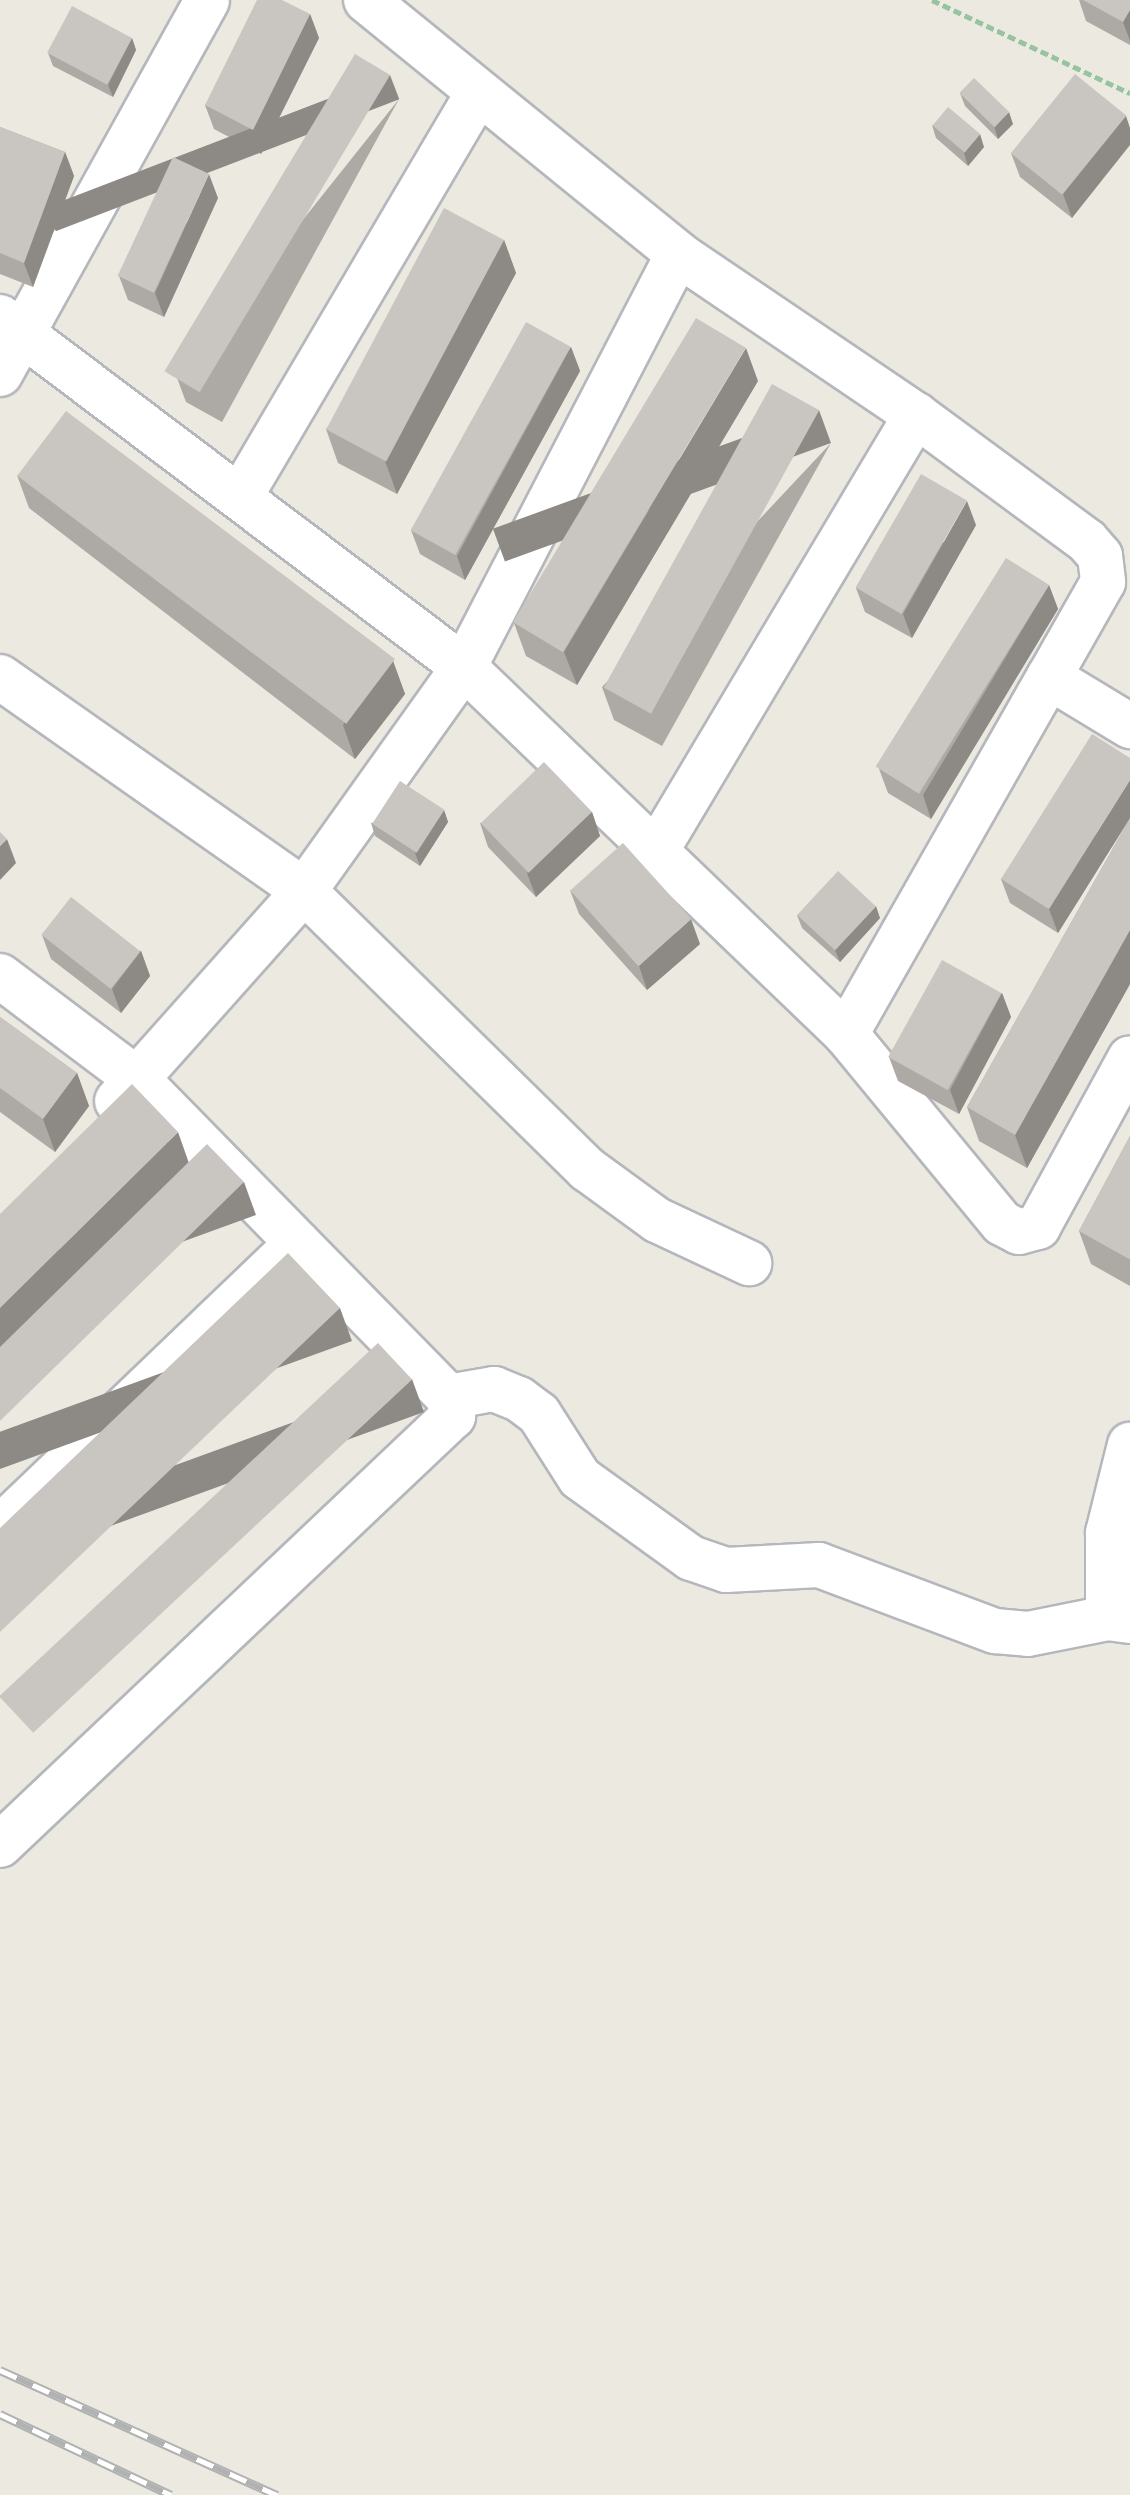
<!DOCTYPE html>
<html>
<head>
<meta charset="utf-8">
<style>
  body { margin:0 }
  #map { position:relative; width:1130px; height:2495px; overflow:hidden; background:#ece9e1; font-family:"Fira Sans",sans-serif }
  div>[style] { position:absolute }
  .path>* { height:5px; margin-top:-2.5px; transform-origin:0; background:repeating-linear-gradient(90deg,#97c3a1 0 8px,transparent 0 12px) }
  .roads { filter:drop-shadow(2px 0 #b4b7bb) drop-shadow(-2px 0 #b4b7bb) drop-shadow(0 2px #b4b7bb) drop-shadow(0 -2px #b4b7bb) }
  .minor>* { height:44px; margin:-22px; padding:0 22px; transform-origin:22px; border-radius:22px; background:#fff }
  .rail>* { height:9px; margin-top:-4.5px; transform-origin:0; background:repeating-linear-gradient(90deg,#fff 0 18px,#b0b1b1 0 36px); box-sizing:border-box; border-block:2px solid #b0b1b1 }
  .wall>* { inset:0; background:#ada9a5 }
  .shaded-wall>* { inset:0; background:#8d8a86; transform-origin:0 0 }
  .building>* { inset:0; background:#c9c5c0; transform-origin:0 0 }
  span { translate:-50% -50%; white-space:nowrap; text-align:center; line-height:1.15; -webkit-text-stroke:6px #fff; paint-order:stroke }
</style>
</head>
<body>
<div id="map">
  <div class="path">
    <div style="left:932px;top:0;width:219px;rotate:25.2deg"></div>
  </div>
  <div class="roads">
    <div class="minor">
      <div style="left:366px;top:0;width:402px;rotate:39.1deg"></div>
      <div style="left:678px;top:254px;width:287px;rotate:34.1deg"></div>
      <div style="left:916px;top:415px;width:212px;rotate:36.4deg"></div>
      <div style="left:1087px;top:541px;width:20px;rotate:49deg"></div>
      <div style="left:1100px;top:556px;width:26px;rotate:83deg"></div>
      <div style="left:1103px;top:582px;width:109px;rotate:119.6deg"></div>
      <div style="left:1049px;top:677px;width:95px;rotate:31.2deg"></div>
      <div style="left:0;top:317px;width:581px;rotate:37.03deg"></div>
      <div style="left:464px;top:667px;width:530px;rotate:43.85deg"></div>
      <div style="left:846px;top:1034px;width:245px;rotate:50.5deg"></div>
      <div style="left:1002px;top:1223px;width:19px;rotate:28deg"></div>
      <div style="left:1019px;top:1232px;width:20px;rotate:-15deg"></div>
      <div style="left:1038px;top:1227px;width:192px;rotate:-61.4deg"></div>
      <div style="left:0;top:374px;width:427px;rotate:-61deg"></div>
      <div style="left:240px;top:497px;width:468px;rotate:-59.5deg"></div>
      <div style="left:0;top:677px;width:372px;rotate:35.1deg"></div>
      <div style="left:304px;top:891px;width:397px;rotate:44.5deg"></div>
      <div style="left:587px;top:1169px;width:87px;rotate:36.1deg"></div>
      <div style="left:657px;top:1220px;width:102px;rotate:25.1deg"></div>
      <div style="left:656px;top:851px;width:508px;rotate:-59.19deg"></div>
      <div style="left:0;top:976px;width:173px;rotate:37deg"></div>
      <div style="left:138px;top:1080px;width:443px;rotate:45.6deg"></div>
      <div style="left:448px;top:1397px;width:20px;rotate:75deg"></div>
      <div style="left:453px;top:1416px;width:624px;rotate:136.56deg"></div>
      <div style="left:846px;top:1034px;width:411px;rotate:-60.4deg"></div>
      <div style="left:117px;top:1101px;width:281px;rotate:-48.3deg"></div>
      <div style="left:304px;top:891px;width:275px;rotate:-54.5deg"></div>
      <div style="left:464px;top:667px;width:465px;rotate:-62.6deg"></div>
      <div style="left:448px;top:1397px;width:47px;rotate:-9.9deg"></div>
      <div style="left:494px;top:1389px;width:27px;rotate:22deg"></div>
      <div style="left:519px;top:1399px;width:25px;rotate:37deg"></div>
      <div style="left:539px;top:1414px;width:76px;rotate:57.4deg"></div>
      <div style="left:580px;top:1478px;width:137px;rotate:35.8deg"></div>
      <div style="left:691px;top:1558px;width:37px;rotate:19deg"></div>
      <div style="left:726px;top:1570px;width:93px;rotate:-3.1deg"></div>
      <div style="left:819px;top:1565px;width:188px;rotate:20.6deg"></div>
      <div style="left:995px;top:1631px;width:33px;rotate:5deg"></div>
      <div style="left:1028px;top:1634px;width:82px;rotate:-11.3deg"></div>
      <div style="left:1108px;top:1618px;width:22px;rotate:8deg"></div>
      <div style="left:0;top:1528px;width:412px;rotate:-43.8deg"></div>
      <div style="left:1108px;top:1618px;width:85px;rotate:-90deg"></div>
      <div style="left:1108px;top:1533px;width:91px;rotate:-76deg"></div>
    </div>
  </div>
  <div class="rail">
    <div style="left:0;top:2370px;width:304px;rotate:24.3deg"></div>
    <div style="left:0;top:2414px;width:189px;rotate:25.3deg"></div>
  </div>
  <div class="wall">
    <div style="clip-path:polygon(1079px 0,1130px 0,1130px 45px,1086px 21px)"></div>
    <div style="clip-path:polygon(310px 14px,319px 38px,261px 154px,214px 129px,205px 105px)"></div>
    <div style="clip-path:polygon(132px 38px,136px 50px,113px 97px,53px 66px,48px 53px)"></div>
    <div style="clip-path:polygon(960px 93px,1013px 124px,998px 139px,965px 106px)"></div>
    <div style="clip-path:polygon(399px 99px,222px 422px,186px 402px,177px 378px)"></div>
    <div style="clip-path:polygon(1126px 116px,1072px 218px,1020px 177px,1011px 153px)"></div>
    <div style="clip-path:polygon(932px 125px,984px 147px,968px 166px,936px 138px)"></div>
    <div style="clip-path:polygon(0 127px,65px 152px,74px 176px,33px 287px,0 274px)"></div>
    <div style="clip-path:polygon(218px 198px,164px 317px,128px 300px,119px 276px)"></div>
    <div style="clip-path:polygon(504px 240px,516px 273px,397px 494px,338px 463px,326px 429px)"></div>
    <div style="clip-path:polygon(571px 347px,580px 371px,465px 580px,420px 554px,411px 530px)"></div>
    <div style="clip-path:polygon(758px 381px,577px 685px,526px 656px,514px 623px)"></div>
    <div style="clip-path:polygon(831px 443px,662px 746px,614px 720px,602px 687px)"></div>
    <div style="clip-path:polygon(17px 475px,393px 661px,405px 694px,355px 759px,29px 508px)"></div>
    <div style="clip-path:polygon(976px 525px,912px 638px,865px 612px,856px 588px)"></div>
    <div style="clip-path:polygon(1049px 585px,1058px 609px,931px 819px,888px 793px,879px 769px)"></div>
    <div style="clip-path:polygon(444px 810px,448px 822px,420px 866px,375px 836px,371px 823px)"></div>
    <div style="clip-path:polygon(592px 812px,600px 836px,536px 897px,488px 847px,480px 823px)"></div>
    <div style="clip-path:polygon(1130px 818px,1058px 933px,1010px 903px,1001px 879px)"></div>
    <div style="clip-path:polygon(1130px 818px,1130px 984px,1027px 1168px,979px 1141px,967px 1107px)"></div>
    <div style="clip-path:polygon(570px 890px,700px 944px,647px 990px,579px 914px)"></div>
    <div style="clip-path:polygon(797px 915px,880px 918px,840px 962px,802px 928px)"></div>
    <div style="clip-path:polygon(42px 935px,141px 951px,150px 976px,121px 1013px,51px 959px)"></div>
    <div style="clip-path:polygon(1002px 993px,1011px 1017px,959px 1114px,898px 1081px,889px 1057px)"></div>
    <div style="clip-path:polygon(0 1017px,77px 1073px,89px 1106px,55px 1152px,0 1112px)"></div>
    <div style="clip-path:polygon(1130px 1136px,1130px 1286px,1091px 1264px,1079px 1231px)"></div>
  </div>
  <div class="shaded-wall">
    <div style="clip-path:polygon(1130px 10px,1130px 41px,1123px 22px)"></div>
    <div style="clip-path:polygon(310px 14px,319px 38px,261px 154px,253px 130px)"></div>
    <div style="clip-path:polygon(132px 38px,136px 50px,113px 97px,108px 85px)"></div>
    <div style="left:390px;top:75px;width:26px;height:368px;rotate:69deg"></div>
    <div style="clip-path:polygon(1009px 112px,1013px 124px,998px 139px,994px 126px)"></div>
    <div style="clip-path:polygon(1126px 116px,1130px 128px,1130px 145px,1072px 218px,1063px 194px)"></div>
    <div style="clip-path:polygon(980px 134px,984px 147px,968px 166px,964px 153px)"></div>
    <div style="clip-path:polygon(65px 152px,74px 176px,33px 287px,24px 263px)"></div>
    <div style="clip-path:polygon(209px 174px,218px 198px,164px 317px,155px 293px)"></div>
    <div style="clip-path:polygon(504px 240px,516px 273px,397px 494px,385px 461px)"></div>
    <div style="clip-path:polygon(571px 347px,580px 371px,465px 580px,457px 556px)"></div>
    <div style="clip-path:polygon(746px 348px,758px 381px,577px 685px,564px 652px)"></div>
    <div style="left:819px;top:410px;width:35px;height:347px;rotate:70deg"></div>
    <div style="clip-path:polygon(967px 501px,976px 525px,912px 638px,903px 614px)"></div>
    <div style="clip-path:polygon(1049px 585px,1058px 609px,931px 819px,923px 795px)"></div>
    <div style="clip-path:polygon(393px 661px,405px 694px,355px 759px,343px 725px)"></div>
    <div style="clip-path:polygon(1130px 780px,1130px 818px,1058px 933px,1049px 909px)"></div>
    <div style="clip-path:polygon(444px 810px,448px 822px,420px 866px,415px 853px)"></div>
    <div style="clip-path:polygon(592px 812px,600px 836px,536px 897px,527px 873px)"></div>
    <div style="clip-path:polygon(7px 839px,16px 863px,0 880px,0 846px)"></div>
    <div style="clip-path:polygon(876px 906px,880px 918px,840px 962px,835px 950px)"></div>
    <div style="clip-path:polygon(691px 919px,700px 944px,647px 990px,639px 966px)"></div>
    <div style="clip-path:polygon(1130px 930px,1130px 984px,1027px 1168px,1015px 1135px)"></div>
    <div style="clip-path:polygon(141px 951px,150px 976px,121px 1013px,112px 989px)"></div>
    <div style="clip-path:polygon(1002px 993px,1011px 1017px,959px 1114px,950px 1090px)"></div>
    <div style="clip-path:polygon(77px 1073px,89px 1106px,55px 1152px,43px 1119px)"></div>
    <div style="clip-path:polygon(178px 1132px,190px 1166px,0 1353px,0 1308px)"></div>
    <div style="left:244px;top:1182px;width:35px;height:342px;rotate:70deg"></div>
    <div style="left:340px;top:1308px;width:35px;height:470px;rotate:70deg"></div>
    <div style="left:412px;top:1379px;width:35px;height:565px;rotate:70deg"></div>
  </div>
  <div class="building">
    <div style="clip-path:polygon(257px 0,282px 0,310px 14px,253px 130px,205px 105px)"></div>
    <div style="clip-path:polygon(1083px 0,1130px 0,1130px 10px,1123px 22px)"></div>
    <div style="left:72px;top:6px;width:68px;height:53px;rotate:28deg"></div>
    <div style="left:355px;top:54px;width:41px;height:370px;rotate:31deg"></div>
    <div style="left:1075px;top:74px;width:66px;height:102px;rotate:39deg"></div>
    <div style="left:974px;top:78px;width:49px;height:21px;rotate:44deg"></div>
    <div style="left:948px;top:107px;width:42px;height:24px;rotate:40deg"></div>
    <div style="clip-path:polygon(0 127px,65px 152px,24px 263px,0 253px)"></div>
    <div style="left:173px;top:157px;width:40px;height:131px;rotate:25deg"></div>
    <div style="left:444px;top:208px;width:68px;height:251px;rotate:28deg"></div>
    <div style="left:696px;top:318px;width:58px;height:355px;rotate:31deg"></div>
    <div style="left:526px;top:322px;width:51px;height:238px;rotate:29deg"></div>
    <div style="left:772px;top:384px;width:54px;height:347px;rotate:29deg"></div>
    <div style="left:66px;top:411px;width:412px;height:81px;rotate:37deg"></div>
    <div style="left:921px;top:474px;width:53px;height:131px;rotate:30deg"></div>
    <div style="left:1006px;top:558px;width:51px;height:246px;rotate:32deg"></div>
    <div style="clip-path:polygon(1092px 734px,1130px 758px,1130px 780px,1049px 909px,1001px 879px)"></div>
    <div style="left:544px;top:762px;width:69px;height:88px;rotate:46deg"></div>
    <div style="left:400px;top:781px;width:53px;height:51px;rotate:33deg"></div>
    <div style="clip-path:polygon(1130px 818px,1130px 930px,1015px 1135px,967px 1107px)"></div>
    <div style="clip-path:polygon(0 832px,7px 839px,0 846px)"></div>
    <div style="left:623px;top:843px;width:102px;height:71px;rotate:48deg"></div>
    <div style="left:838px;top:871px;width:52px;height:60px;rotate:43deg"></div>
    <div style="left:71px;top:897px;width:88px;height:48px;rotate:38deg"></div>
    <div style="left:942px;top:960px;width:68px;height:111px;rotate:29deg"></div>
    <div style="clip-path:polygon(0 1017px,77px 1073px,43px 1119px,0 1088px)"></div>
    <div style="clip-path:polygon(132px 1084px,178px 1132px,0 1308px,0 1214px)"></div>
    <div style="clip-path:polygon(1130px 1136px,1130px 1258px,1129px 1259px,1079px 1231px)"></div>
    <div style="clip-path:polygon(207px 1144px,244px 1182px,0 1421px,0 1347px)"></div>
    <div style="clip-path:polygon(288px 1253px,340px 1308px,0 1632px,0 1528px)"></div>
    <div style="left:378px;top:1343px;width:50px;height:518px;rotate:47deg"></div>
  </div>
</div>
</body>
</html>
